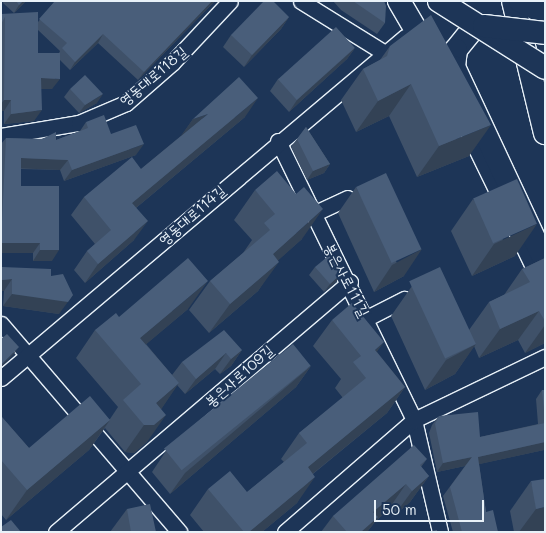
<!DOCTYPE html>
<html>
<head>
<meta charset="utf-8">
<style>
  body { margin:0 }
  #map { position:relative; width:546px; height:533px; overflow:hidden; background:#1d3557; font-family:Mali,"Poor Story",sans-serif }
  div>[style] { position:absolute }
  .roads { filter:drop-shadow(1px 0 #e8f1f8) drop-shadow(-1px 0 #e8f1f8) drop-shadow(0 1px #e8f1f8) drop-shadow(0 -1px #e8f1f8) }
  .minor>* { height:15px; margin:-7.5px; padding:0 7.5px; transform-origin:7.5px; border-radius:7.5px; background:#1d3557 }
  .highway>* { height:22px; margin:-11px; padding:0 11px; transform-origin:11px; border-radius:11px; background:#1d3557 }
  .bridges { filter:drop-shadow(1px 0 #e8f1f8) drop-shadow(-1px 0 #e8f1f8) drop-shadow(0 1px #e8f1f8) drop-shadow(0 -1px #e8f1f8) }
  .highway-bridge>* { height:22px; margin:-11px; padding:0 11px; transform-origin:11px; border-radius:11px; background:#1d3557 }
  .wall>* { inset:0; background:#3f5169 }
  .shaded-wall>* { inset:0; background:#334255 }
  .building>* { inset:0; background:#495e7a; transform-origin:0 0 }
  span { translate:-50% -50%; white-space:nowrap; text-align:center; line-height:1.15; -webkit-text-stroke:4px #1d3557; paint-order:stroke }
  .street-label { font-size:15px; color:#e8f1f8 }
  .frame { position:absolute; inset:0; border:2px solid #e8f1f8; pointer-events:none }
  .scale { position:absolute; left:374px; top:500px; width:110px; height:22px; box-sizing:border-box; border:2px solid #e8f1f8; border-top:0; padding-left:6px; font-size:15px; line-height:18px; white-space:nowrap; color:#e8f1f8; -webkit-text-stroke:4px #1d3557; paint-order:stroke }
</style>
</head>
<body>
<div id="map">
  <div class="roads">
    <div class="minor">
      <div style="left:301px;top:1px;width:97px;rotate:31.9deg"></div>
      <div style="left:466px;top:128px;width:87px;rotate:64deg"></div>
      <div style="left:1px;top:136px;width:79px;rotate:-9.5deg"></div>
      <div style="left:79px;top:123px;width:51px;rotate:-23.1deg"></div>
      <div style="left:126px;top:103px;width:62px;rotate:-41.1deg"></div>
      <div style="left:173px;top:62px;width:83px;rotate:-46.9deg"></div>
      <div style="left:278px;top:141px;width:310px;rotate:64deg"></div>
      <div style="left:414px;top:420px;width:115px;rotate:76.9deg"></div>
      <div style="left:313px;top:214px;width:38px;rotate:-25deg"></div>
      <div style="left:514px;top:227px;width:72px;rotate:64.5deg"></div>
      <div style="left:367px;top:318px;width:42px;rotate:-27.2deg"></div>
      <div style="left:1px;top:324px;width:274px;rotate:49.4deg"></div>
      <div style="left:1px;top:378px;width:529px;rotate:-40.17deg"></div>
      <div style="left:56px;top:532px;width:386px;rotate:-40.4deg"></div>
      <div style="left:285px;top:532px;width:171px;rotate:-41deg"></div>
      <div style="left:414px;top:420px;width:145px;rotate:-25.7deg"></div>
    </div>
    <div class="highway">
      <div style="left:399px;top:1px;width:61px;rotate:59.7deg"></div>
      <div style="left:513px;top:1px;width:136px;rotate:76.4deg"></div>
      <div style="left:520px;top:1px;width:28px;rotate:27deg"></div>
      <div style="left:476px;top:25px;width:32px;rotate:129deg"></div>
      <div style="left:456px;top:50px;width:17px;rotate:97deg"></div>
      <div style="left:454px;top:67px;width:214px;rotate:64.9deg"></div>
    </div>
  </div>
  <div class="bridges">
    <div class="highway-bridge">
      <div style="left:439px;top:1px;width:125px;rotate:32.3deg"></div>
      <div style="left:484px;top:26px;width:61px;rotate:6.5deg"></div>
    </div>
  </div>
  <div class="wall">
    <div style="clip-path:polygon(4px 1px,26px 1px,14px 13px,3px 3px)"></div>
    <div style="clip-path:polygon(evenodd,55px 1px,215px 1px,138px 80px,98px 43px,70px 70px,60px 60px,52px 89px,41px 89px,34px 121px,4px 124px,4px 111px,1px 111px,1px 14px,38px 22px,55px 1px,38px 30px,60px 51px,59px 53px,38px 53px,38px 30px)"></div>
    <div style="clip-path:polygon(333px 1px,384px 1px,385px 23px,377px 34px,341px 10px)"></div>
    <div style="clip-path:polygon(289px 17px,281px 29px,244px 67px,223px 47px,231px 35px)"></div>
    <div style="clip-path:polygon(390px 46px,469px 156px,417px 177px,389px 116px,356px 132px,341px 100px,363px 69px,380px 60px)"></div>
    <div style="clip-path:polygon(355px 48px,347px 59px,289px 112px,270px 91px,278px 79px)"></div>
    <div style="clip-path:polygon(70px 89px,97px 103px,79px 113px,64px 97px)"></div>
    <div style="clip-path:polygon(245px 117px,136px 208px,134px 240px,85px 283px,74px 270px,87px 251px,95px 244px,71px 215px,84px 197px,141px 169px,182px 135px,193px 119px)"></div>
    <div style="clip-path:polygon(86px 122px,111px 134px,136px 155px,64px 181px,60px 170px,21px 169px,21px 186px,52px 261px,33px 261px,33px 253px,1px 253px,1px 144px,6px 138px,56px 140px,80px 131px)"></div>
    <div style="clip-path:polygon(306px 127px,330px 164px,324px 173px,307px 180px,291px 147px)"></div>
    <div style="clip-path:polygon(356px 187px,404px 276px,374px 292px,338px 213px)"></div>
    <div style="clip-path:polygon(255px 190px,302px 239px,278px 260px,258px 291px,209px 333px,189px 310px,210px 281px,243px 253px,252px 240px,234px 220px)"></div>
    <div style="clip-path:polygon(473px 199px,515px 256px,472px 276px,451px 231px)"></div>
    <div style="clip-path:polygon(545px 258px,545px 343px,525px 353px,518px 340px,479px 358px,474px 346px,455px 374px,425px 390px,391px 316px,412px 286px,469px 330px,489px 302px,504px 295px,522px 269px)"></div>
    <div style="clip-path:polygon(2px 267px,51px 276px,59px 314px,3px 306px,4px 291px,1px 291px,1px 268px)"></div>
    <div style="clip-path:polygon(315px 267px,342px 273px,336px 282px,324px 292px,309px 275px)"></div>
    <div style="clip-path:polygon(188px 309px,146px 344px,172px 375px,182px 362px,242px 350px,231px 366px,220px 374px,215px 369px,185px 394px,177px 385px,161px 409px,147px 442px,134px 453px,125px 452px,105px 428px,89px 450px,6px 520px,1px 514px,1px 416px,29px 448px,110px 419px,118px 407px,76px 358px,95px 330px,119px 317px)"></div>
    <div style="clip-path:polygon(332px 320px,377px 352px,405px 387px,387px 413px,313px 474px,297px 503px,262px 532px,204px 532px,190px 515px,208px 489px,247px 492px,284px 462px,281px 459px,299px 433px,343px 398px,335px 388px,341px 379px,313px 346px)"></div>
    <div style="clip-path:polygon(311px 366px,296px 387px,170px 494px,152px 472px,166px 451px)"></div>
    <div style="clip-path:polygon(542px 390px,545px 390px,544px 450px,479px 464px,486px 512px,498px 532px,453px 532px,443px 496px,465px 466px,437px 472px,429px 433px,432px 425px,439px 416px,480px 437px,538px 424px,536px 399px)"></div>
    <div style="clip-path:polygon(427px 459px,421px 467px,429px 476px,410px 502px,393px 517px,388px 510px,375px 522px,367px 532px,321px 532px,333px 516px)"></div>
    <div style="clip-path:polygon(531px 481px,545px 532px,514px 532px,510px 511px)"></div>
    <div style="clip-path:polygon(127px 509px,156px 532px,110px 532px)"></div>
  </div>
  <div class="shaded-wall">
    <div style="clip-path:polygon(23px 1px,26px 1px,14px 13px,19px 5px)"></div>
    <div style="clip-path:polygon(212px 1px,215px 1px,138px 80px,144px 72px)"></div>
    <div style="clip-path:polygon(289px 17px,281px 29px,244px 67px,252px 55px)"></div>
    <div style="clip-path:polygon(103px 34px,98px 43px,70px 70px,75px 62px)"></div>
    <div style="clip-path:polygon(355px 48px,347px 59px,289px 112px,297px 100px)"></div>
    <div style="clip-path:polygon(41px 78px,60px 79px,52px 89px,34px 89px)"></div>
    <div style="clip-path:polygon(411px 84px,389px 116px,356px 132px,378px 101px)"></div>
    <div style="clip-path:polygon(103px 94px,97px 103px,79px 113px,85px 105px)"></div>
    <div style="clip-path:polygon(258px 98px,245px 117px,119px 222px,132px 203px)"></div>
    <div style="clip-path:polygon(4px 100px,11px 100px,4px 111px,1px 111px,1px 104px)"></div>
    <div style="clip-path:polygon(42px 110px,34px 121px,4px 124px,11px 114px)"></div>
    <div style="clip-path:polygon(208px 114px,180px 137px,193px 119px)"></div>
    <div style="clip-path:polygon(491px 125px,469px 156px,417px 177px,439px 146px)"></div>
    <div style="clip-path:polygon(144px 144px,136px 155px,64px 181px,72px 170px)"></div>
    <div style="clip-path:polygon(21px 158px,68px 160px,60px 170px,13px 168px)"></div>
    <div style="clip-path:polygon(330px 164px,324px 173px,307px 180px,313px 171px)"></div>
    <div style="clip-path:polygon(323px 209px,302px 239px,252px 284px,273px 254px)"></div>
    <div style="clip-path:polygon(148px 221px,134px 240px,85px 283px,98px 264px)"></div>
    <div style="clip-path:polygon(537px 224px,515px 256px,472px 276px,494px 244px)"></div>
    <div style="clip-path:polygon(1px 243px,40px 243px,33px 253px,1px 253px)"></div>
    <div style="clip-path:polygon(422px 249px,404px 276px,374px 292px,392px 265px)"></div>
    <div style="clip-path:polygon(40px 250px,59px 250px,52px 261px,33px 261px)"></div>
    <div style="clip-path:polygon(279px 262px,258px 291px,209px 333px,230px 304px)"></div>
    <div style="clip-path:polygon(342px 273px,336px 282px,324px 292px,330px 284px)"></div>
    <div style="clip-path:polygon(12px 279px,4px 291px,1px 291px,1px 281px,2px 280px)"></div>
    <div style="clip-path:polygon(208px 281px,188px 309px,124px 363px,140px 338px)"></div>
    <div style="clip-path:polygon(12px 294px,73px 295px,59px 314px,3px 306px)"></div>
    <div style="clip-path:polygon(539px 311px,518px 340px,479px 358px,500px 329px)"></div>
    <div style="clip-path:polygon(545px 325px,545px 343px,525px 353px)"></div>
    <div style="clip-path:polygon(384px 342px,365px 368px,375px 350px)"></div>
    <div style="clip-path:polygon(476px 344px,455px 374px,425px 390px,446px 360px)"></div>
    <div style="clip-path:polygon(19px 347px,13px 355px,1px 367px,1px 365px)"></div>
    <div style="clip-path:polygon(242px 350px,231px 366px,220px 374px,231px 359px)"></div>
    <div style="clip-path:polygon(226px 353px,215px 369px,185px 394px,196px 379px)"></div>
    <div style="clip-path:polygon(311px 366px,296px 387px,170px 494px,185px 473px)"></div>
    <div style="clip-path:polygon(179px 383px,160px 411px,156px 403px)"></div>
    <div style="clip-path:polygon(405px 387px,387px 413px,289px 493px,308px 467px)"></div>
    <div style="clip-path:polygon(166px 415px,147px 442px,134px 453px,125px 452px,144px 425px)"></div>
    <div style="clip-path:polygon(110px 420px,89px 450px,6px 520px,27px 490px)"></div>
    <div style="clip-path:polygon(545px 442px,544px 450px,471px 466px,478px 457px)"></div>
    <div style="clip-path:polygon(472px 457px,465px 466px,437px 472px,443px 463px)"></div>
    <div style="clip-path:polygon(429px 476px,410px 502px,393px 517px,412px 491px)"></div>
    <div style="clip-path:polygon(315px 477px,297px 503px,262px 532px,249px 532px)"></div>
    <div style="clip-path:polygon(406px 484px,388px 510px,375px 522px,367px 532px,360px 532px,373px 512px)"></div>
    <div style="clip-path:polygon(545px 507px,545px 532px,519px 532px,536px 509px)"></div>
  </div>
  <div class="building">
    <div style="clip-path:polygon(16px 1px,23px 1px,19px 5px)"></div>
    <div style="clip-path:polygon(55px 1px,212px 1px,144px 72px,103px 34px,75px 62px,62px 48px,67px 43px,39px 19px)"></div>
    <div style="clip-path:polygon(264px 1px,273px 1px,289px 17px,252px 55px,231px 35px)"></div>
    <div style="clip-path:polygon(353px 1px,384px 1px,386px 6px,385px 23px)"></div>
    <div style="clip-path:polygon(38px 12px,38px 53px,60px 53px,60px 79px,41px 78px,42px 110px,11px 114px,11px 100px,4px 100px,5px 17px,1px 24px,1px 14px)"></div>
    <div style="clip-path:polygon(431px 15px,491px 125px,439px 146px,411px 84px,378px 101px,363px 69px,387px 56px,390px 46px)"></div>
    <div style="left:336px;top:27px;width:28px;height:78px;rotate:48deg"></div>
    <div style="clip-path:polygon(85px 75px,103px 94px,85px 105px,70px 89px)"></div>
    <div style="clip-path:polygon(239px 77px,258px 98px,132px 203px,148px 221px,98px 264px,87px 251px,111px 230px,84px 197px,132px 157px,141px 169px,208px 114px,193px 119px)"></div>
    <div style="clip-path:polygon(104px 115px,111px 134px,136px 125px,144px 144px,72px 170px,68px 160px,21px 158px,21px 186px,59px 186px,59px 250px,40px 250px,40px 243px,1px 243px,6px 138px,42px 139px,56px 132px,56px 140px,88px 128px,86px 122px)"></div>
    <div style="clip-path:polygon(306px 127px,330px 164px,313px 171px,297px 139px)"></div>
    <div style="clip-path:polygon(277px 171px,296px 194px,304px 187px,323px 209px,273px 254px,279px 262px,230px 304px,210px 281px,270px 230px,264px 223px,275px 214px,255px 190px)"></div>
    <div style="left:386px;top:173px;width:84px;height:33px;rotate:65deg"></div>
    <div style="left:517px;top:179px;width:49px;height:48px;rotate:66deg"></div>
    <div style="clip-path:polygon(332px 253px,342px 273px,330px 284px,315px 267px)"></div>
    <div style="clip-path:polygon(188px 258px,208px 281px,140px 338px,179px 383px,156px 403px,166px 415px,154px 425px,144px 425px,123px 400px,141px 384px,95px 330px,116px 313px,119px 317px)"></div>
    <div style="clip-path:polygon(545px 258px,545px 321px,539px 311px,500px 329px,489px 302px,530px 282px,522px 269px)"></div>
    <div style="clip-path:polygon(2px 267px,51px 269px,51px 276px,63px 274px,73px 295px,68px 302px,12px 294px,12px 279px,2px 280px)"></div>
    <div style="left:440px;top:267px;width:85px;height:34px;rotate:65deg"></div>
    <div style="clip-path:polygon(352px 303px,384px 342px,375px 350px,405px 387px,308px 467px,315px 477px,249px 532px,244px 532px,208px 489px,230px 471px,247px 492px,307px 443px,299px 433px,366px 378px,353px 362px,361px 356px,332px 320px)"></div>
    <div style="clip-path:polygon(224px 330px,242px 350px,231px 359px,226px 353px,196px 379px,182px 362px)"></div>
    <div style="clip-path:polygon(7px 334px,19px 347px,1px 365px,1px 339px)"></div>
    <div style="left:293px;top:344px;width:28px;height:166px;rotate:51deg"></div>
    <div style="clip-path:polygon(542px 390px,545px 390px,545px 420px)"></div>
    <div style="clip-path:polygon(90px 396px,110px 420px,27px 490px,1px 460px,1px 416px,29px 448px)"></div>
    <div style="clip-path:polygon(478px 412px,480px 437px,545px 423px,545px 442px,478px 457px,486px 512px,493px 510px,498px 532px,462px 532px,450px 487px,472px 457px,443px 463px,435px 424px,439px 416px)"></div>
    <div style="clip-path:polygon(414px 445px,427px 459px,420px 465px,429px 476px,412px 491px,406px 484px,373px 512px,378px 517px,361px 532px,347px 532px,333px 516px)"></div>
    <div style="clip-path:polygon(545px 479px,545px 507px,536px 509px,531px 481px)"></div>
    <div style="clip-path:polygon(150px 504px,156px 532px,131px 532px,127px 509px)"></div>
    <div style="clip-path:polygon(11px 520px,21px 532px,1px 532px,1px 527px)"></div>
    <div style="clip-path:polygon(437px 530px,437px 532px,427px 532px)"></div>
  </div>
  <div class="street-label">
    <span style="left:153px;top:76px;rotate:-40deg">영동대로118길</span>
    <span style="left:192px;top:215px;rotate:-41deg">영동대로114길</span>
    <span style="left:347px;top:280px;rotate:63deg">봉은사로111길</span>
    <span style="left:239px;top:376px;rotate:-41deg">봉은사로109길</span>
  </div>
  <div class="frame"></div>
  <div class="scale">50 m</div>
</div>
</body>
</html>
